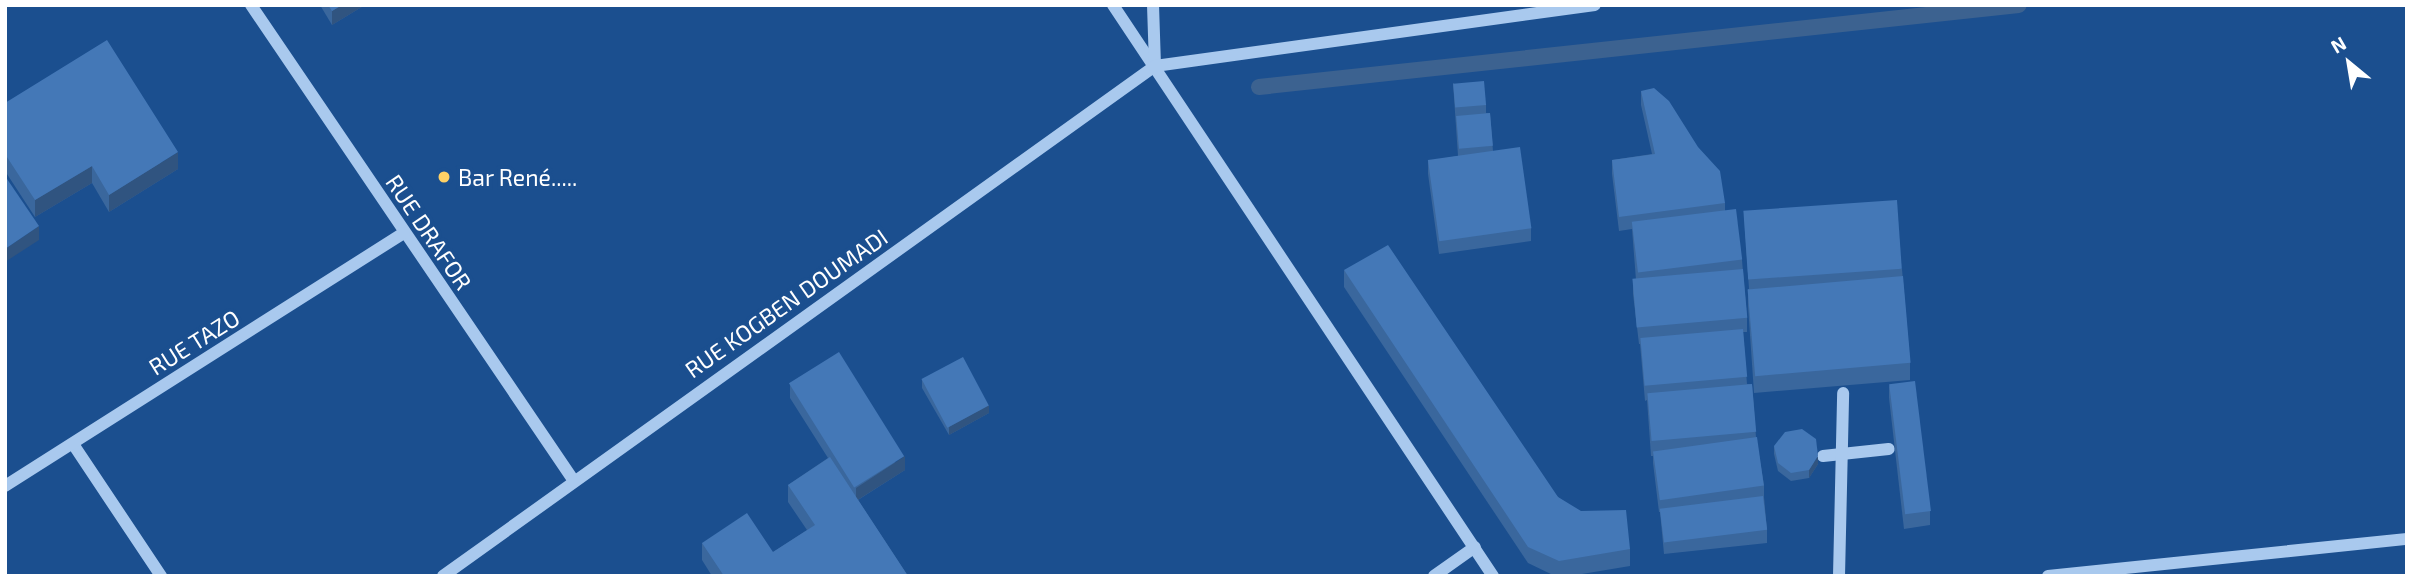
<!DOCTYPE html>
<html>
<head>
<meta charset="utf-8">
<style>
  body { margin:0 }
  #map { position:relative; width:2412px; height:581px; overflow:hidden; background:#1b4f8f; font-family:"Exo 2",sans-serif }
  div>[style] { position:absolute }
  .stream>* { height:16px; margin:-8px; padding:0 8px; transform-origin:8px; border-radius:8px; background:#3c6290 }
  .minor>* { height:12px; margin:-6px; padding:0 6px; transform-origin:6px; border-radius:6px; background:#a9c9ee }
  .wall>* { inset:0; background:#3a679d }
  .shaded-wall>* { inset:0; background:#305480 }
  .building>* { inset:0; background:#4478b7; transform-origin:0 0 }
  .dots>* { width:19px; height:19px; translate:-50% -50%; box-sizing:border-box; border:4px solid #1b4f8f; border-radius:50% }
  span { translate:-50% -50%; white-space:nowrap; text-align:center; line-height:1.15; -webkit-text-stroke:7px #1b4f8f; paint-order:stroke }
  .poi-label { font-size:23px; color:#fff }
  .left { translate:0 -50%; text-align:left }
  .street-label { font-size:23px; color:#fff }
  .frame { position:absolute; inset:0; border:7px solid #fff; pointer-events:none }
  .north { position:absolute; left:2314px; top:28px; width:70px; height:70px; -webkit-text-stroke:5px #1b4f8f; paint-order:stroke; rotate:330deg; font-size:19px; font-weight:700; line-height:28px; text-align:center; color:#fff }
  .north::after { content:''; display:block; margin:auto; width:24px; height:32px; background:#fff; clip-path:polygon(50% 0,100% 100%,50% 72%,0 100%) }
</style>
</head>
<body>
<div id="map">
  <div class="stream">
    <div style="left:1259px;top:87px;width:764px;rotate:-6.16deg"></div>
  </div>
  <div class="minor">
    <div style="left:251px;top:5px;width:575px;rotate:55.84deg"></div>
    <div style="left:1113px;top:5px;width:686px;rotate:56.36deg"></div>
    <div style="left:1153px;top:5px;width:59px;rotate:88.1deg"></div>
    <div style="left:73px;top:444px;width:159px;rotate:56.3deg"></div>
    <div style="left:1823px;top:456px;width:66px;rotate:-6.1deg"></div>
    <div style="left:5px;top:486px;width:472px;rotate:-32.4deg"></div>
    <div style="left:443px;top:576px;width:876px;rotate:-35.61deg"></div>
    <div style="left:1155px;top:66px;width:444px;rotate:-7.9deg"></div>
    <div style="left:1434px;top:576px;width:50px;rotate:-35.3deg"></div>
    <div style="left:1839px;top:576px;width:183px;rotate:-88.7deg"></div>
    <div style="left:2048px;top:576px;width:361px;rotate:-5.9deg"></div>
  </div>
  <div class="wall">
    <div style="clip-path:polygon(320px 5px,365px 5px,332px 25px)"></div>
    <div style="clip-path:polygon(1453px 83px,1486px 105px,1486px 113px,1490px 113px,1493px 151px,1531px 228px,1531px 241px,1439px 254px,1428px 174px,1428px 161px,1458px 156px)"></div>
    <div style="clip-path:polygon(1641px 91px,1725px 203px,1725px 210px,1742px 260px,1747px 318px,1747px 332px,1743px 332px,1747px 384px,1752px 384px,1756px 437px,1764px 485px,1764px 497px,1767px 530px,1767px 543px,1664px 554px,1660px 512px,1659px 512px,1653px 463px,1653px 456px,1651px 456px,1647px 400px,1645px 401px,1640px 344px,1639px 344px,1633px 294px,1633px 281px,1636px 280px,1632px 229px,1619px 231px,1612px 174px,1612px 160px,1652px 154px,1641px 105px)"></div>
    <div style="clip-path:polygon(5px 103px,178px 169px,109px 212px,92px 183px,35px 217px,5px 171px)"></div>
    <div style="clip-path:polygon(1744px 214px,1902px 269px,1910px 363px,1910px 380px,1754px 393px,1748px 306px,1748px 289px,1749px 289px)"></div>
    <div style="clip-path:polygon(1344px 270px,1558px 497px,1630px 549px,1630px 566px,1570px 576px,1555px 576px,1528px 563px,1344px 287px)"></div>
    <div style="clip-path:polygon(922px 379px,989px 413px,949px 435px,922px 388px)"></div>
    <div style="clip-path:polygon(790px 384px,905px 470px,858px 500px,908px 576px,712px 576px,702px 560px,702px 543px,773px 552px,807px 530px,788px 502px,788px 485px,828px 458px,790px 398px)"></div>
    <div style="clip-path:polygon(1889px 384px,1930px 511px,1930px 525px,1904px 529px,1889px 398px)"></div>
    <div style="clip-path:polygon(1774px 446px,1818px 464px,1809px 478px,1791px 481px,1778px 471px,1774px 454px)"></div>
  </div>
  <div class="shaded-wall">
    <div style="clip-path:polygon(342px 5px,365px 5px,332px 25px,332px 11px)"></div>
    <div style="clip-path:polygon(178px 152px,178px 169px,109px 212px,109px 195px)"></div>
    <div style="clip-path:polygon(92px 166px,92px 183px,35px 217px,35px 200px)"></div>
    <div style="clip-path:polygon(39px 226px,39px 240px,5px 262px,5px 249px)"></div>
    <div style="clip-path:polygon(989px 405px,989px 413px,949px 435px,949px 427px)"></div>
    <div style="clip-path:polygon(905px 456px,905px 470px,856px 501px,856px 488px)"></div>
    <div style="clip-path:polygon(1818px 456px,1818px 464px,1809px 478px,1809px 470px)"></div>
  </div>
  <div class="building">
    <div style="clip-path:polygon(328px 5px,342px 5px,332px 11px)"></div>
    <div style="clip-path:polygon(107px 40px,178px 152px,109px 195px,92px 166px,35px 200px,5px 154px,5px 103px)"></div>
    <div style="left:1484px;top:81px;width:24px;height:31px;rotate:85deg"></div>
    <div style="clip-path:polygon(1654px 88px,1669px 101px,1698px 147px,1720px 171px,1725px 203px,1619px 217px,1612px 160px,1655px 154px,1641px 91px)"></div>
    <div style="left:1490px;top:113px;width:33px;height:34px;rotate:85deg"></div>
    <div style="left:1520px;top:147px;width:82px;height:93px;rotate:82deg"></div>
    <div style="clip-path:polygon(5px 176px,39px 226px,5px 249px)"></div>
    <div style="left:1897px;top:200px;width:69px;height:154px;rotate:86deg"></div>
    <div style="left:1736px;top:209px;width:51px;height:105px;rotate:83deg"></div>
    <div style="clip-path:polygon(1388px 245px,1558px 497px,1581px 511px,1626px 510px,1630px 549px,1559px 561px,1528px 547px,1344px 270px)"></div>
    <div style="left:1743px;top:269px;width:49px;height:111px;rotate:85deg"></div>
    <div style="left:1903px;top:276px;width:87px;height:156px;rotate:85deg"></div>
    <div style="left:1743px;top:329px;width:48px;height:103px;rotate:85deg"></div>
    <div style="left:839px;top:352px;width:123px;height:59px;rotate:58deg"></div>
    <div style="left:963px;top:357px;width:55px;height:47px;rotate:62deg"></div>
    <div style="left:1915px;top:381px;width:131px;height:26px;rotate:83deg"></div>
    <div style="left:1752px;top:384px;width:48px;height:105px;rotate:85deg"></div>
    <div style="clip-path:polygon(1802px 429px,1816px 439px,1818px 456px,1809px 470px,1791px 473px,1778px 463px,1774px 446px,1785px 432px)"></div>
    <div style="left:1757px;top:437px;width:49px;height:105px;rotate:82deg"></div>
    <div style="clip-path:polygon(830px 457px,908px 576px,724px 576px,702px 543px,747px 513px,773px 552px,815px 525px,788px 485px)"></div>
    <div style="left:1763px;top:496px;width:34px;height:104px;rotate:83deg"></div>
  </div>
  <div class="dots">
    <div style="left:444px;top:177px;background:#ffd166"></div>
  </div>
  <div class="poi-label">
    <span class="left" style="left:458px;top:177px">Bar René.....</span>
  </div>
  <div class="street-label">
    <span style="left:429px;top:232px;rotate:56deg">RUE DRAFOR</span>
    <span style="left:786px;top:303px;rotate:-35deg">RUE KOGBEN DOUMADI</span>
    <span style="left:194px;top:342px;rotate:-32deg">RUE TAZO</span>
  </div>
  <div class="frame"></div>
  <div class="north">N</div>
</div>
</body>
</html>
